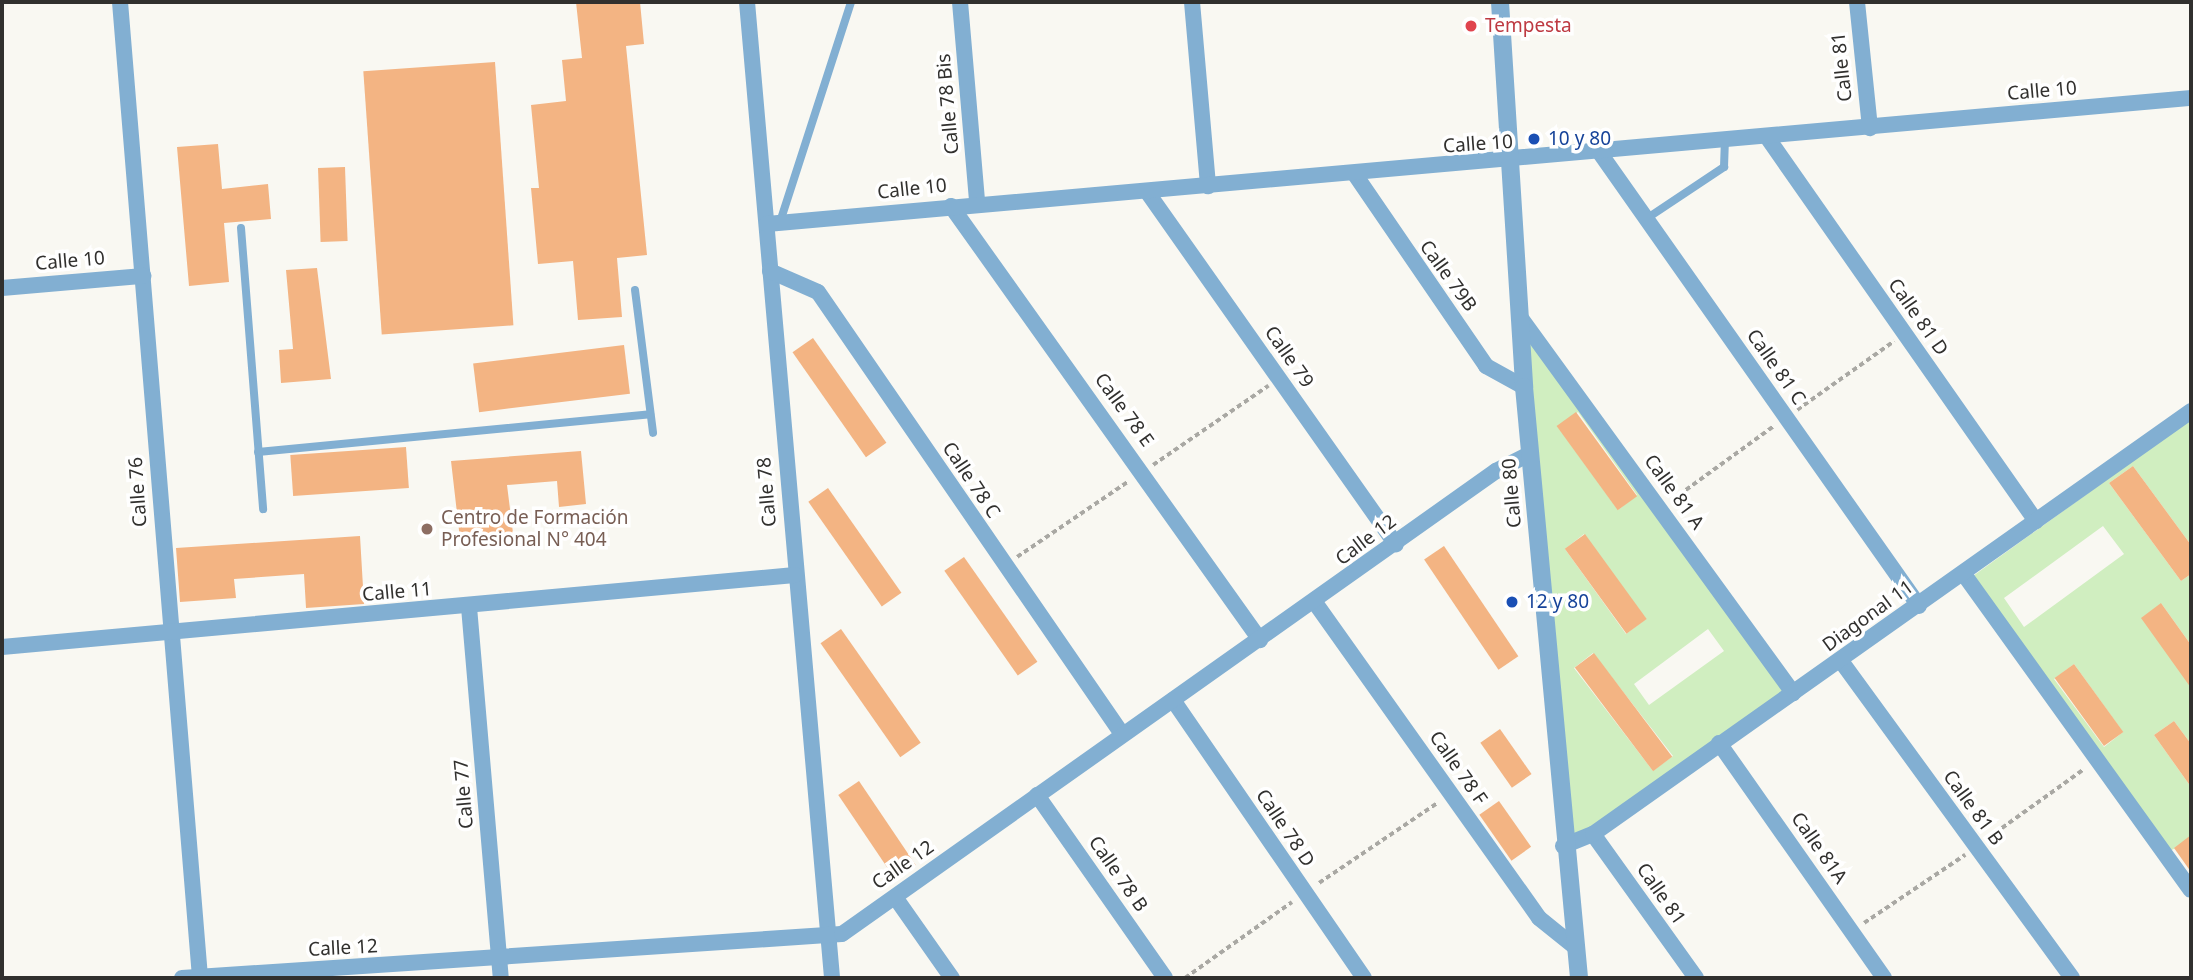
<!DOCTYPE html>
<html>
<head>
<meta charset="utf-8">
<style>
  body { margin:0 }
  #map { position:relative; width:2193px; height:980px; overflow:hidden; background:#f9f8f2; font-family:"Noto Sans",sans-serif }
  div>[style] { position:absolute }
  .green>* { inset:0; background:#d0eec0 }
  .building>* { inset:0; background:#f3b483; transform-origin:0 0 }
  .path>* { height:3.5px; margin-top:-1.75px; transform-origin:0; background:repeating-linear-gradient(90deg,#a9a8a3 0 5px,transparent 0 8.5px) }
  .service>* { height:8px; margin:-4px; padding:0 4px; transform-origin:4px; border-radius:4px; background:#82afd2 }
  .minor>* { height:16px; margin:-8px; padding:0 8px; transform-origin:8px; border-radius:8px; background:#82afd2 }
  .tertiary>* { height:18px; margin:-9px; padding:0 9px; transform-origin:9px; border-radius:9px; background:#82afd2 }
  .dots>* { width:19px; height:19px; translate:-50% -50%; box-sizing:border-box; border:4px solid #fff; border-radius:50% }
  span { translate:-50% -50%; white-space:nowrap; text-align:center; line-height:1.15; -webkit-text-stroke:7px #fff; paint-order:stroke }
  .health-label { font-size:19px; color:#be3a42 }
  .left { translate:0 -50%; text-align:left }
  .street-label { font-size:19px; color:#31302e }
  .transit-label { font-size:19px; color:#164399 }
  .education-label { font-size:19px; color:#785e54 }
  .frame { position:absolute; inset:0; border:4px solid #31302e; pointer-events:none }
</style>
</head>
<body>
<div id="map">
  <div class="green">
    <div style="clip-path:polygon(evenodd,1520px 317px,1793px 693px,1563px 846px,1520px 317px,1578px 412px,1637px 495px,1618px 510px,1558px 427px,1578px 412px,1520px 317px,1584px 534px,1646px 619px,1626px 634px,1565px 549px,1584px 534px,1520px 317px,1708px 629px,1724px 651px,1649px 705px,1634px 684px,1708px 629px,1520px 317px,1593px 653px,1673px 756px,1653px 771px,1574px 668px,1593px 653px)"></div>
    <div style="clip-path:polygon(evenodd,2191px 419px,2191px 545px,2133px 466px,2109px 483px,2181px 581px,2191px 574px,2191px 645px,2161px 603px,2191px 686px,2191px 744px,2174px 721px,2154px 735px,2191px 787px,2191px 839px,2170px 851px,1973px 576px,2191px 419px,2103px 526px,2124px 554px,2024px 627px,2004px 598px,2103px 526px,2191px 419px,2074px 664px,2123px 732px,2104px 747px,2054px 679px,2074px 664px)"></div>
  </div>
  <div class="building">
    <div style="clip-path:polygon(576px 2px,640px 2px,644px 44px,626px 46px,647px 255px,617px 258px,622px 317px,578px 320px,573px 261px,538px 264px,531px 188px,539px 188px,531px 105px,566px 101px,562px 60px,582px 58px)"></div>
    <div style="left:495px;top:62px;width:264px;height:132px;rotate:86deg"></div>
    <div style="clip-path:polygon(218px 144px,222px 189px,268px 184px,271px 219px,224px 223px,229px 282px,189px 286px,177px 147px)"></div>
    <div style="left:345px;top:167px;width:74px;height:27px;rotate:88deg"></div>
    <div style="clip-path:polygon(317px 268px,331px 379px,281px 383px,279px 350px,293px 349px,286px 270px)"></div>
    <div style="left:813px;top:338px;width:128px;height:25px;rotate:55deg"></div>
    <div style="left:624px;top:345px;width:49px;height:152px;rotate:83deg"></div>
    <div style="left:1576px;top:412px;width:104px;height:24px;rotate:54deg"></div>
    <div style="left:406px;top:447px;width:41px;height:116px;rotate:86deg"></div>
    <div style="clip-path:polygon(581px 451px,586px 504px,559px 507px,557px 481px,507px 485px,513px 533px,460px 539px,451px 461px)"></div>
    <div style="clip-path:polygon(2133px 466px,2191px 545px,2191px 574px,2181px 581px,2109px 483px)"></div>
    <div style="left:828px;top:488px;width:128px;height:24px;rotate:55deg"></div>
    <div style="left:1585px;top:534px;width:105px;height:25px;rotate:54deg"></div>
    <div style="clip-path:polygon(360px 536px,364px 604px,306px 608px,304px 574px,234px 579px,236px 598px,180px 602px,176px 548px)"></div>
    <div style="left:1444px;top:546px;width:133px;height:24px;rotate:56deg"></div>
    <div style="left:964px;top:557px;width:128px;height:24px;rotate:55deg"></div>
    <div style="clip-path:polygon(2161px 603px,2191px 645px,2191px 688px,2141px 618px)"></div>
    <div style="left:841px;top:629px;width:139px;height:25px;rotate:55deg"></div>
    <div style="left:1594px;top:653px;width:130px;height:24px;rotate:53deg"></div>
    <div style="left:2074px;top:664px;width:84px;height:24px;rotate:54deg"></div>
    <div style="clip-path:polygon(2174px 721px,2191px 744px,2191px 787px,2154px 735px)"></div>
    <div style="left:1500px;top:729px;width:55px;height:24px;rotate:55deg"></div>
    <div style="left:859px;top:781px;width:102px;height:25px;rotate:56deg"></div>
    <div style="left:1499px;top:801px;width:56px;height:24px;rotate:55deg"></div>
    <div style="clip-path:polygon(2191px 835px,2191px 872px,2174px 848px)"></div>
  </div>
  <div class="path">
    <div style="left:1797px;top:410px;width:119px;rotate:-35.4deg"></div>
    <div style="left:1153px;top:465px;width:140px;rotate:-34.5deg"></div>
    <div style="left:1672px;top:500px;width:126px;rotate:-36deg"></div>
    <div style="left:1017px;top:557px;width:135px;rotate:-34.2deg"></div>
    <div style="left:1988px;top:838px;width:118px;rotate:-35.7deg"></div>
    <div style="left:1319px;top:883px;width:143px;rotate:-34.1deg"></div>
    <div style="left:1864px;top:923px;width:122px;rotate:-34deg"></div>
    <div style="left:1185px;top:978px;width:131px;rotate:-35.4deg"></div>
  </div>
  <div class="service">
    <div style="left:1646px;top:219px;width:94px;rotate:-33.7deg"></div>
    <div style="left:1724px;top:167px;width:26px;rotate:-88deg"></div>
    <div style="left:780px;top:222px;width:231px;rotate:-72.1deg"></div>
    <div style="left:241px;top:228px;width:282px;rotate:85.5deg"></div>
    <div style="left:635px;top:290px;width:144px;rotate:82.8deg"></div>
    <div style="left:258px;top:452px;width:394px;rotate:-5.5deg"></div>
  </div>
  <div class="minor">
    <div style="left:120px;top:2px;width:979px;rotate:85.31deg"></div>
    <div style="left:747px;top:2px;width:980px;rotate:85.02deg"></div>
    <div style="left:960px;top:2px;width:201px;rotate:85.1deg"></div>
    <div style="left:1192px;top:2px;width:185px;rotate:85deg"></div>
    <div style="left:1857px;top:2px;width:127px;rotate:84.1deg"></div>
    <div style="left:1767px;top:137px;width:469px;rotate:55deg"></div>
    <div style="left:1600px;top:153px;width:554px;rotate:54.85deg"></div>
    <div style="left:1354px;top:173px;width:234px;rotate:55.6deg"></div>
    <div style="left:1486px;top:366px;width:43px;rotate:28.9deg"></div>
    <div style="left:1148px;top:193px;width:430px;rotate:54.8deg"></div>
    <div style="left:951px;top:206px;width:533px;rotate:54.55deg"></div>
    <div style="left:767px;top:224px;width:1430px;rotate:-5.06deg"></div>
    <div style="left:770px;top:271px;width:52px;rotate:23.6deg"></div>
    <div style="left:818px;top:292px;width:536px;rotate:55.48deg"></div>
    <div style="left:2px;top:288px;width:142px;rotate:-4.9deg"></div>
    <div style="left:1520px;top:317px;width:465px;rotate:54deg"></div>
    <div style="left:1963px;top:573px;width:390px;rotate:54.3deg"></div>
    <div style="left:1316px;top:604px;width:385px;rotate:54.6deg"></div>
    <div style="left:1539px;top:918px;width:46px;rotate:38.9deg"></div>
    <div style="left:469px;top:607px;width:372px;rotate:85.1deg"></div>
    <div style="left:2px;top:647px;width:796px;rotate:-5.19deg"></div>
    <div style="left:1841px;top:661px;width:392px;rotate:53.9deg"></div>
    <div style="left:1173px;top:700px;width:337px;rotate:55.5deg"></div>
    <div style="left:1719px;top:743px;width:287px;rotate:54.9deg"></div>
    <div style="left:1037px;top:795px;width:223px;rotate:55deg"></div>
    <div style="left:1593px;top:834px;width:177px;rotate:54.4deg"></div>
    <div style="left:1563px;top:846px;width:32px;rotate:-22deg"></div>
    <div style="left:1593px;top:834px;width:732px;rotate:-35.27deg"></div>
    <div style="left:895px;top:897px;width:99px;rotate:54.9deg"></div>
    <div style="left:182px;top:978px;width:661px;rotate:-3.81deg"></div>
    <div style="left:842px;top:934px;width:801px;rotate:-35.3deg"></div>
    <div style="left:1496px;top:471px;width:38px;rotate:-27deg"></div>
  </div>
  <div class="tertiary">
    <div style="left:1500px;top:2px;width:386px;rotate:86.4deg"></div>
    <div style="left:1524px;top:387px;width:594px;rotate:84.68deg"></div>
  </div>
  <div class="dots">
    <div style="left:1471px;top:26px;background:#e0444e"></div>
    <div style="left:1534px;top:139px;background:#1a4fb4"></div>
    <div style="left:427px;top:529px;background:#8d6e63"></div>
    <div style="left:1512px;top:602px;background:#1a4fb4"></div>
  </div>
  <div class="health-label">
    <span class="left" style="left:1485px;top:26px">Tempesta</span>
  </div>
  <div class="street-label">
    <span style="left:1842px;top:67px;rotate:-96deg">Calle 81</span>
    <span style="left:2042px;top:91px;rotate:-5deg">Calle 10</span>
    <span style="left:948px;top:104px;rotate:-95deg">Calle 78 Bis</span>
    <span style="left:1478px;top:144px;rotate:-4deg">Calle 10</span>
    <span style="left:912px;top:189px;rotate:-6deg">Calle 10</span>
    <span style="left:70px;top:261px;rotate:-5deg">Calle 10</span>
    <span style="left:1448px;top:276px;rotate:54deg">Calle 79B</span>
    <span style="left:1918px;top:317px;rotate:55deg">Calle 81 D</span>
    <span style="left:1289px;top:357px;rotate:55deg">Calle 79</span>
    <span style="left:1776px;top:367px;rotate:55deg">Calle 81 C</span>
    <span style="left:1124px;top:410px;rotate:54deg">Calle 78 E</span>
    <span style="left:971px;top:480px;rotate:56deg">Calle 78 C</span>
    <span style="left:138px;top:492px;rotate:-94deg">Calle 76</span>
    <span style="left:767px;top:492px;rotate:-95deg">Calle 78</span>
    <span style="left:1674px;top:492px;rotate:54deg">Calle 81 A</span>
    <span style="left:1512px;top:493px;rotate:-95deg">Calle 80</span>
    <span style="left:1366px;top:540px;rotate:-37deg">Calle 12</span>
    <span style="left:397px;top:592px;rotate:-5deg">Calle 11</span>
    <span style="left:1868px;top:616px;rotate:-36deg">Diagonal 11</span>
    <span style="left:1458px;top:768px;rotate:55deg">Calle 78 F</span>
    <span style="left:464px;top:794px;rotate:-95deg">Calle 77</span>
    <span style="left:1973px;top:808px;rotate:54deg">Calle 81 B</span>
    <span style="left:1285px;top:828px;rotate:56deg">Calle 78 D</span>
    <span style="left:1819px;top:848px;rotate:55deg">Calle 81A</span>
    <span style="left:903px;top:865px;rotate:-35deg">Calle 12</span>
    <span style="left:1118px;top:874px;rotate:55deg">Calle 78 B</span>
    <span style="left:1661px;top:894px;rotate:55deg">Calle 81</span>
    <span style="left:343px;top:948px;rotate:-3deg">Calle 12</span>
  </div>
  <div class="transit-label">
    <span class="left" style="left:1548px;top:139px">10 y 80</span>
    <span class="left" style="left:1526px;top:602px">12 y 80</span>
  </div>
  <div class="education-label">
    <span class="left" style="left:441px;top:529px">Centro de Formación<br>Profesional N° 404</span>
  </div>
  <div class="frame"></div>
</div>
</body>
</html>
